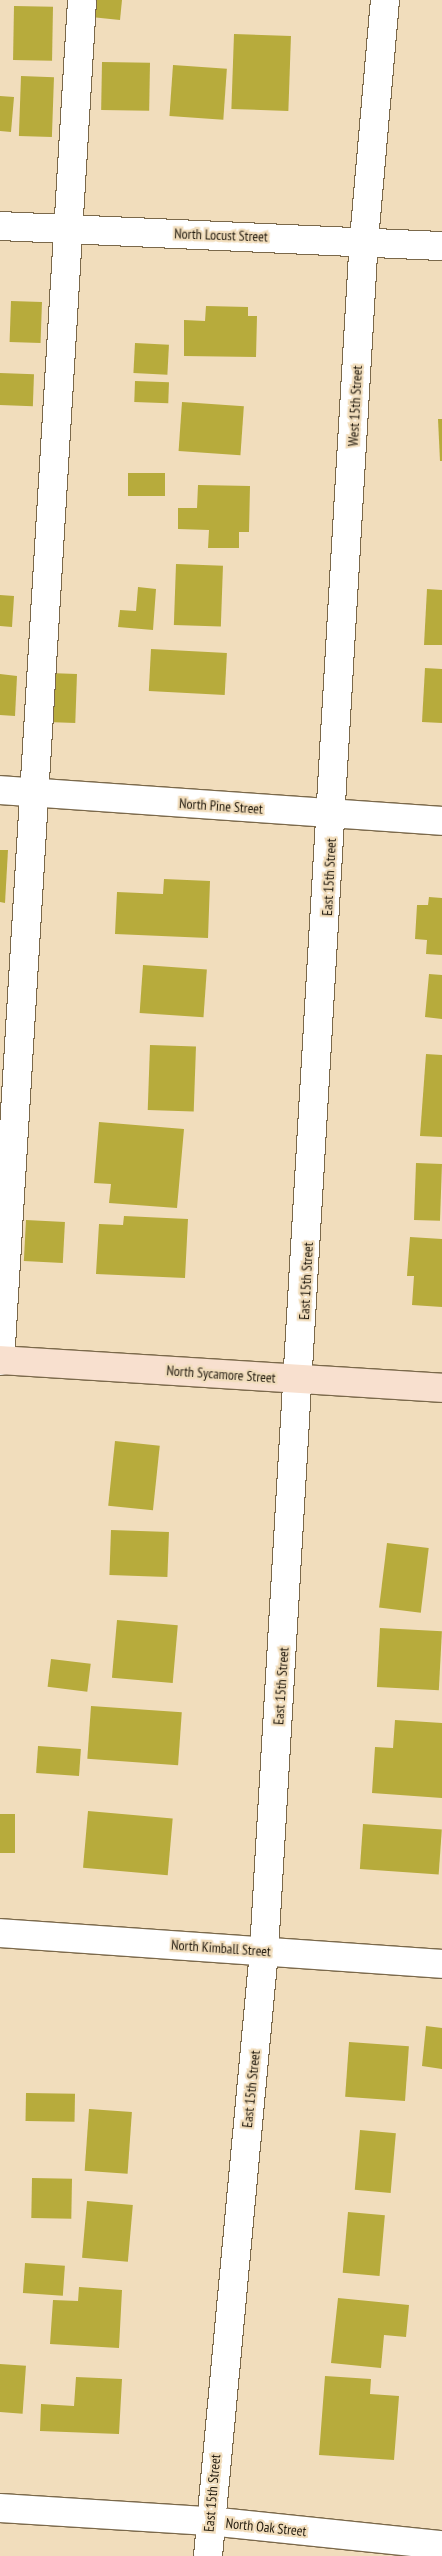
<!DOCTYPE html>
<html>
<head>
<meta charset="utf-8">
<style>
  body { margin:0 }
  #map { position:relative; width:442px; height:2556px; overflow:hidden; background:#f1ddbc; font-family:"PT Sans Narrow",sans-serif }
  div>[style] { position:absolute }
  .building>* { inset:0; background:#b7ab3c; transform-origin:0 0 }
  .roads { filter:drop-shadow(1px 0 #7b694b) drop-shadow(-1px 0 #7b694b) drop-shadow(0 1px #7b694b) drop-shadow(0 -1px #7b694b) }
  .minor>* { height:28px; margin:-14px; padding:0 14px; transform-origin:14px; border-radius:14px; background:#fff }
  .major>* { height:28px; margin:-14px; padding:0 14px; transform-origin:14px; border-radius:14px; background:#f8e0cf }
  span { translate:-50% -50%; white-space:nowrap; text-align:center; line-height:1.15; -webkit-text-stroke:4.5px #f1ddbc; paint-order:stroke }
  .street-label { font-size:14px; color:#20190d }
</style>
</head>
<body>
<div id="map">
  <div class="building">
    <div style="clip-path:polygon(92px 0,122px 0,120px 20px,91px 17px)"></div>
    <div style="left:14px;top:6px;width:39px;height:54px;rotate:1deg"></div>
    <div style="left:234px;top:34px;width:57px;height:75px;rotate:2deg"></div>
    <div style="left:102px;top:62px;width:48px;height:48px;rotate:1deg"></div>
    <div style="left:173px;top:65px;width:54px;height:51px;rotate:4deg"></div>
    <div style="left:21px;top:76px;width:33px;height:60px;rotate:2deg"></div>
    <div style="clip-path:polygon(0 96px,14px 97px,11px 132px,0 131px)"></div>
    <div style="left:11px;top:301px;width:31px;height:41px;rotate:2deg"></div>
    <div style="clip-path:polygon(206px 306px,248px 307px,248px 316px,257px 316px,256px 357px,184px 356px,184px 320px,205px 321px)"></div>
    <div style="left:135px;top:343px;width:34px;height:30px;rotate:3deg"></div>
    <div style="left:0;top:373px;width:34px;height:32px;rotate:2deg"></div>
    <div style="left:135px;top:381px;width:34px;height:21px;rotate:2deg"></div>
    <div style="left:182px;top:402px;width:62px;height:49px;rotate:4deg"></div>
    <div style="clip-path:polygon(438px 419px,442px 419px,442px 461px,440px 461px)"></div>
    <div style="left:165px;top:473px;width:23px;height:37px;rotate:90deg"></div>
    <div style="clip-path:polygon(198px 485px,250px 486px,249px 532px,239px 532px,239px 548px,208px 548px,209px 530px,178px 529px,178px 508px,197px 508px)"></div>
    <div style="left:176px;top:564px;width:47px;height:61px;rotate:2deg"></div>
    <div style="clip-path:polygon(138px 587px,156px 589px,153px 630px,118px 627px,120px 610px,136px 611px)"></div>
    <div style="clip-path:polygon(427px 589px,442px 590px,442px 645px,424px 645px)"></div>
    <div style="clip-path:polygon(0 595px,14px 596px,12px 627px,0 626px)"></div>
    <div style="left:151px;top:649px;width:76px;height:42px;rotate:3deg"></div>
    <div style="clip-path:polygon(425px 668px,442px 669px,442px 723px,422px 722px)"></div>
    <div style="left:49px;top:673px;width:28px;height:49px;rotate:2deg"></div>
    <div style="clip-path:polygon(0 674px,17px 676px,15px 716px,0 715px)"></div>
    <div style="clip-path:polygon(0 850px,8px 850px,5px 903px,0 902px)"></div>
    <div style="clip-path:polygon(164px 879px,210px 881px,208px 938px,115px 934px,117px 892px,163px 894px)"></div>
    <div style="clip-path:polygon(429px 897px,442px 898px,442px 955px,426px 954px,427px 940px,415px 939px,417px 905px,428px 905px)"></div>
    <div style="left:143px;top:965px;width:64px;height:48px;rotate:4deg"></div>
    <div style="clip-path:polygon(429px 974px,442px 975px,442px 1019px,425px 1017px)"></div>
    <div style="left:150px;top:1045px;width:46px;height:65px;rotate:2deg"></div>
    <div style="clip-path:polygon(426px 1054px,442px 1055px,442px 1137px,420px 1136px)"></div>
    <div style="clip-path:polygon(99px 1122px,184px 1129px,177px 1208px,109px 1203px,111px 1184px,94px 1183px)"></div>
    <div style="left:416px;top:1163px;width:26px;height:57px;rotate:2deg"></div>
    <div style="clip-path:polygon(124px 1216px,188px 1219px,185px 1278px,96px 1274px,99px 1224px,123px 1225px)"></div>
    <div style="left:26px;top:1220px;width:39px;height:41px;rotate:3deg"></div>
    <div style="clip-path:polygon(410px 1237px,442px 1239px,442px 1307px,412px 1305px,414px 1276px,407px 1276px)"></div>
    <div style="left:115px;top:1441px;width:45px;height:65px;rotate:6deg"></div>
    <div style="left:111px;top:1530px;width:58px;height:45px;rotate:2deg"></div>
    <div style="left:387px;top:1543px;width:42px;height:65px;rotate:7deg"></div>
    <div style="left:117px;top:1620px;width:61px;height:58px;rotate:5deg"></div>
    <div style="left:380px;top:1628px;width:62px;height:59px;rotate:3deg"></div>
    <div style="left:51px;top:1659px;width:40px;height:28px;rotate:7deg"></div>
    <div style="left:91px;top:1706px;width:91px;height:53px;rotate:4deg"></div>
    <div style="clip-path:polygon(395px 1720px,442px 1723px,442px 1798px,372px 1793px,375px 1747px,393px 1748px)"></div>
    <div style="left:38px;top:1746px;width:43px;height:27px;rotate:4deg"></div>
    <div style="left:88px;top:1811px;width:85px;height:57px;rotate:5deg"></div>
    <div style="left:0;top:1814px;width:15px;height:39px"></div>
    <div style="left:363px;top:1824px;width:79px;height:45px;rotate:4deg"></div>
    <div style="clip-path:polygon(426px 2026px,442px 2028px,442px 2069px,422px 2066px)"></div>
    <div style="left:349px;top:2042px;width:60px;height:55px;rotate:4deg"></div>
    <div style="left:26px;top:2093px;width:49px;height:28px;rotate:1deg"></div>
    <div style="left:89px;top:2109px;width:43px;height:62px;rotate:4deg"></div>
    <div style="left:360px;top:2130px;width:36px;height:60px;rotate:5deg"></div>
    <div style="left:32px;top:2178px;width:40px;height:40px;rotate:1deg"></div>
    <div style="left:87px;top:2201px;width:46px;height:57px;rotate:5deg"></div>
    <div style="left:348px;top:2212px;width:37px;height:61px;rotate:5deg"></div>
    <div style="left:25px;top:2263px;width:40px;height:30px;rotate:4deg"></div>
    <div style="clip-path:polygon(79px 2287px,122px 2290px,119px 2348px,50px 2344px,53px 2300px,78px 2301px)"></div>
    <div style="clip-path:polygon(338px 2298px,409px 2305px,406px 2337px,384px 2335px,381px 2368px,331px 2363px)"></div>
    <div style="left:0;top:2364px;width:26px;height:48px;rotate:4deg"></div>
    <div style="clip-path:polygon(325px 2376px,371px 2379px,370px 2394px,399px 2396px,394px 2460px,319px 2455px)"></div>
    <div style="clip-path:polygon(76px 2377px,122px 2379px,119px 2434px,40px 2431px,41px 2404px,74px 2406px)"></div>
  </div>
  <div class="roads">
    <div class="minor">
      <div style="left:0;top:226px;width:442px;rotate:2.6deg"></div>
      <div style="left:0;top:790px;width:443px;rotate:4deg"></div>
      <div style="left:0;top:1361px;width:1363px;rotate:-86.55deg"></div>
      <div style="left:0;top:1933px;width:443px;rotate:4deg"></div>
      <div style="left:0;top:2508px;width:209px;rotate:3.6deg"></div>
      <div style="left:209px;top:2521px;width:234px;rotate:5.9deg"></div>
      <div style="left:208px;top:2556px;width:608px;rotate:-84.71deg"></div>
      <div style="left:264px;top:1951px;width:1714px;rotate:-86.66deg"></div>
      <div style="left:364px;top:240px;width:241px;rotate:-85deg"></div>
    </div>
    <div class="major">
      <div style="left:0;top:1360px;width:443px;rotate:3.6deg"></div>
    </div>
  </div>
  <div class="street-label">
    <span style="left:221px;top:235px;rotate:2deg">North Locust Street</span>
    <span style="left:355px;top:406px;rotate:-87deg">West 15th Street</span>
    <span style="left:221px;top:806px;rotate:4deg">North Pine Street</span>
    <span style="left:329px;top:877px;rotate:-87deg">East 15th Street</span>
    <span style="left:306px;top:1281px;rotate:-87deg">East 15th Street</span>
    <span style="left:221px;top:1374px;rotate:4deg">North Sycamore Street</span>
    <span style="left:281px;top:1686px;rotate:-86deg">East 15th Street</span>
    <span style="left:221px;top:1948px;rotate:4deg">North Kimball Street</span>
    <span style="left:251px;top:2089px;rotate:-84deg">East 15th Street</span>
    <span style="left:212px;top:2493px;rotate:-85deg">East 15th Street</span>
    <span style="left:266px;top:2527px;rotate:6deg">North Oak Street</span>
  </div>
</div>
</body>
</html>
